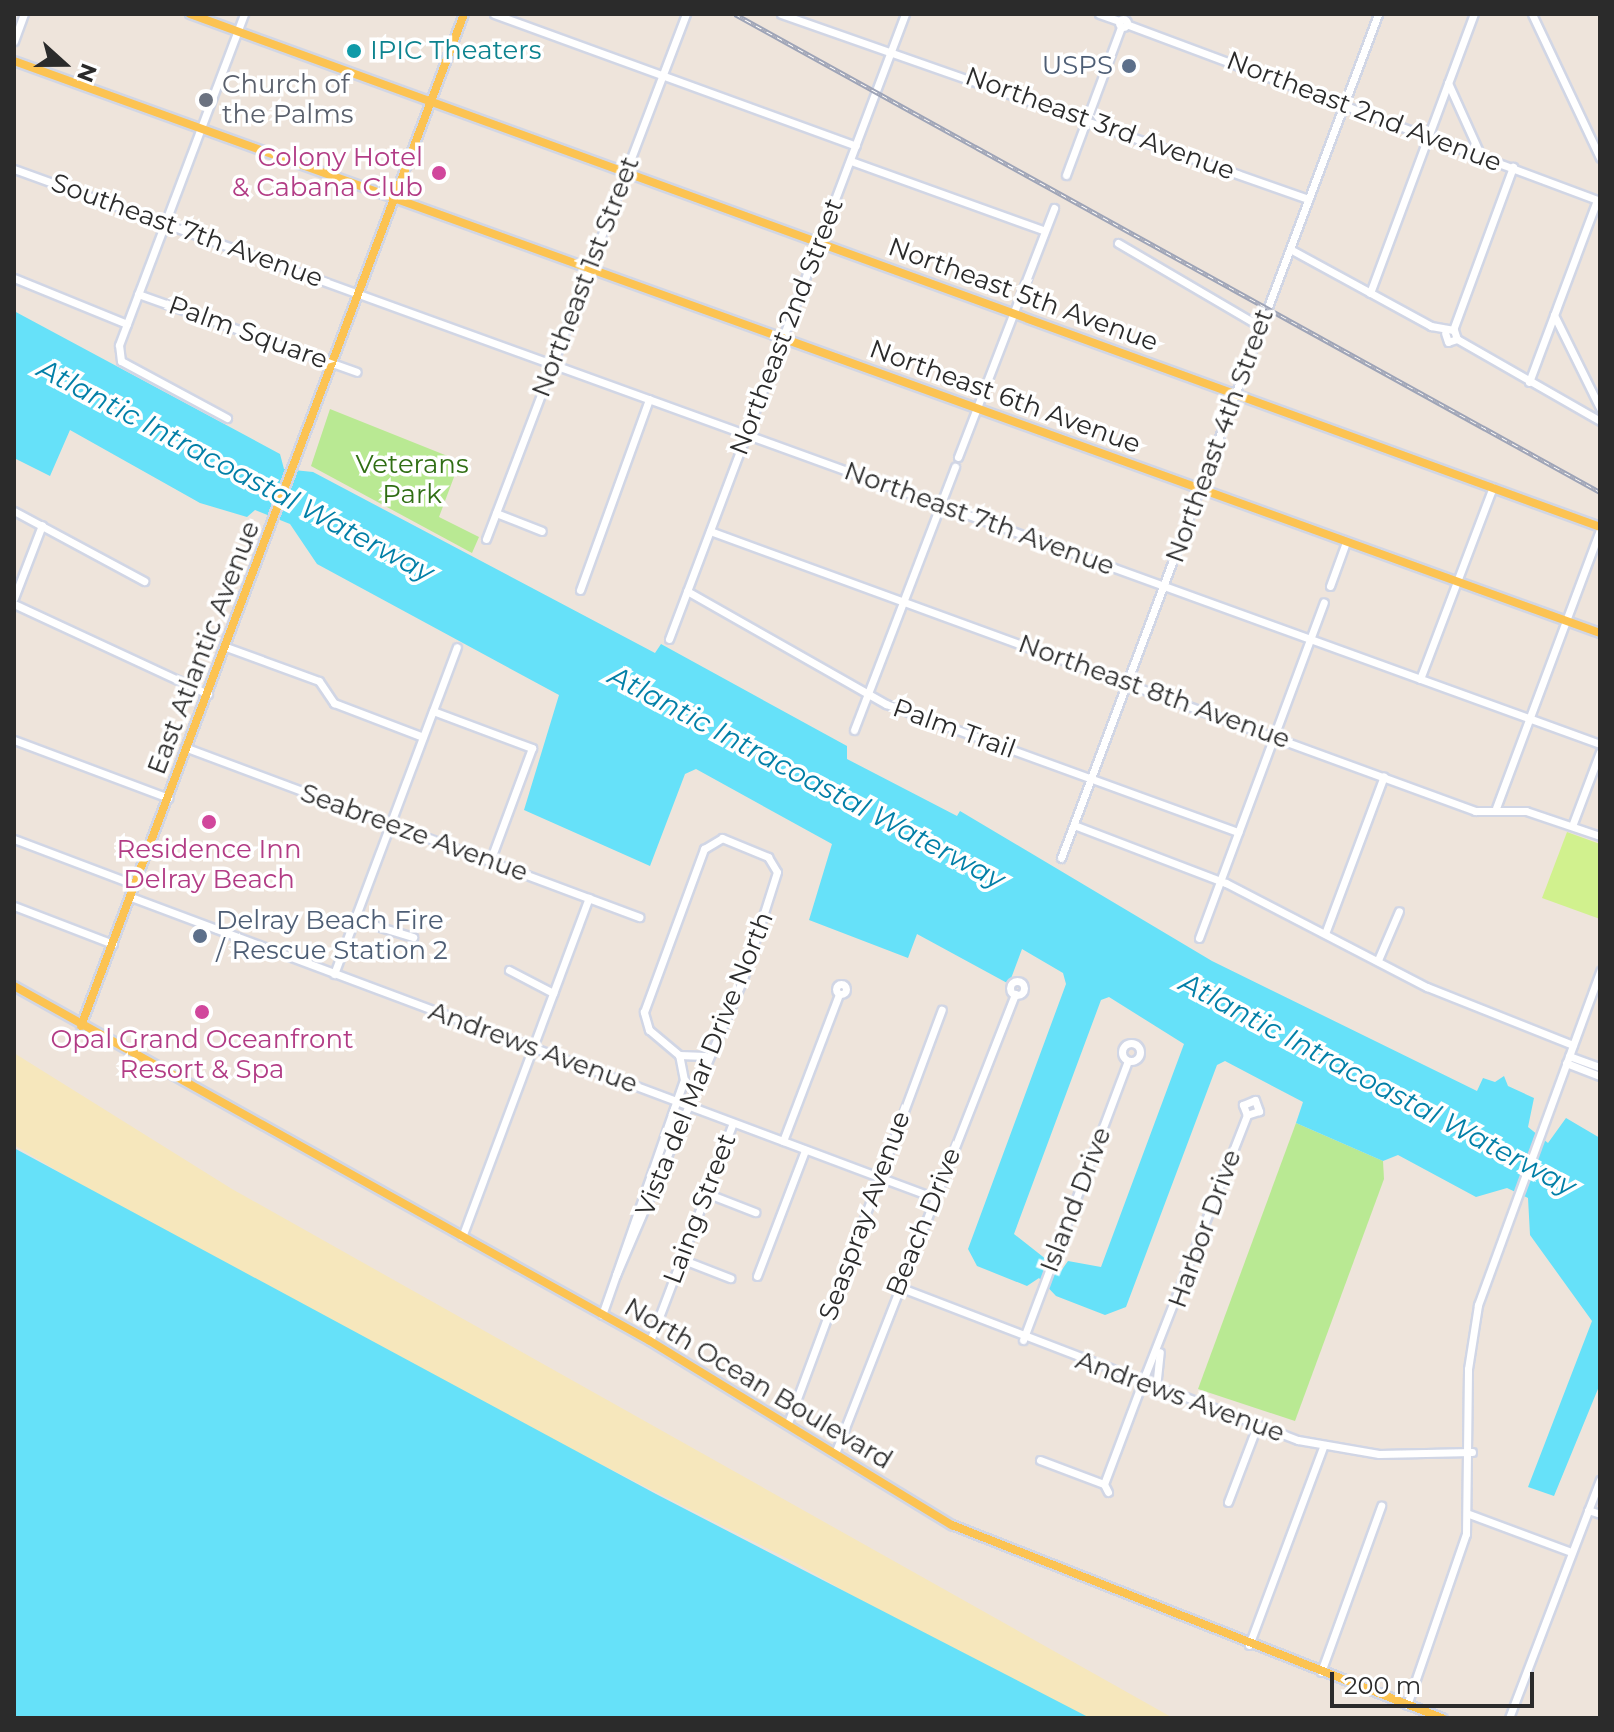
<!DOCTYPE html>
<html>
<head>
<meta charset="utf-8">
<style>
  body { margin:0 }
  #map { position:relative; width:1614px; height:1732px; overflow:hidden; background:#eee4db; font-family:Montserrat,sans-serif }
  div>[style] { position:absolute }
  .green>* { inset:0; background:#b9e993 }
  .sand>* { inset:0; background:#f6e7bc }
  .pitch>* { inset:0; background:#d1f18e }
  .water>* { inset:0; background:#66e1f9 }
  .roads { filter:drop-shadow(2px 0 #d1d6e5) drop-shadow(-2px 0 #d1d6e5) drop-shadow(0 2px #d1d6e5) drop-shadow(0 -2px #d1d6e5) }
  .minor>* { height:7px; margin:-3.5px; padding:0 3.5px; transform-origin:3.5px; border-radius:3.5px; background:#fff }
  .minor>.ring { margin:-3.5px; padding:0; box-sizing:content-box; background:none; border:7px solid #fff; border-radius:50% }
  .major>* { height:8px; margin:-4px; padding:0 4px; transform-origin:4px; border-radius:4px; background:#fcc352 }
  .rail>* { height:5px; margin-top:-2.5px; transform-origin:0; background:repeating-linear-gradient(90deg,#fff 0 6px,#9ea4b7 0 12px); box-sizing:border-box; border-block:2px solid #9ea4b7 }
  .dots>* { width:22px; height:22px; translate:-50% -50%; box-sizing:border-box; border:4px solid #fff; border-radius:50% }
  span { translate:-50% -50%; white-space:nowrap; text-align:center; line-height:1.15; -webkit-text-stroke:7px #fff; paint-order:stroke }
  .culture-label { font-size:26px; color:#0d838f }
  .left { translate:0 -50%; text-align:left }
  .service-label { font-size:26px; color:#4e5e75 }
  .right { translate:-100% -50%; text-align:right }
  .worship-label { font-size:26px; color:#5b616d }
  .street-label { font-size:26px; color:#2b2b2b }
  .hotel-label { font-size:26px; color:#b23c85 }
  .park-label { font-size:26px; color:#306e14 }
  .water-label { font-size:28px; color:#027fa7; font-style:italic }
  .frame { position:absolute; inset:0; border:16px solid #2b2b2b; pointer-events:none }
  .north { position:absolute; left:24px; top:24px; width:80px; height:80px; -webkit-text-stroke:6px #fff; paint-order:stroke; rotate:111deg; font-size:22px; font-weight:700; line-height:32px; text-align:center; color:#2b2b2b }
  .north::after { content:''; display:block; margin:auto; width:28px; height:36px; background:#2b2b2b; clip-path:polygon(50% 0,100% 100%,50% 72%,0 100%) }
  .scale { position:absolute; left:1330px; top:1672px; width:204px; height:36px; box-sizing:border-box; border:4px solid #2b2b2b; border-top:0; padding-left:10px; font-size:24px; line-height:28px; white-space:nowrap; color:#2b2b2b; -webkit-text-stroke:6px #fff; paint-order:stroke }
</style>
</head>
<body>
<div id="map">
  <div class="green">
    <div style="clip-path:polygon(330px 409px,460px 461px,439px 517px,479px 537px,472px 553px,311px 466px)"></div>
    <div style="clip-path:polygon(1296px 1123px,1383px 1161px,1384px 1179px,1295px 1421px,1198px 1389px)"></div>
  </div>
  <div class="sand">
    <div style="clip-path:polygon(14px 1053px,232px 1189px,1173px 1718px,1063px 1718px,796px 1563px,266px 1295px,14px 1145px)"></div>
  </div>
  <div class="pitch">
    <div style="clip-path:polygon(1567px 832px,1600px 844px,1600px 919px,1542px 898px)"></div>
  </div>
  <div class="water">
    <div style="clip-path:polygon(evenodd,14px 311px,280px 454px,284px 469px,313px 472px,655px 653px,661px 644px,847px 746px,847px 759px,957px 816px,960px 811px,1212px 961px,1477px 1091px,1483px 1078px,1495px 1082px,1504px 1076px,1508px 1086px,1534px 1098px,1528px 1127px,1548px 1143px,1566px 1118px,1600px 1138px,1600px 1384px,1554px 1496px,1528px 1487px,1592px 1321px,1530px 1235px,1528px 1198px,1507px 1188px,1476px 1197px,1398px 1155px,1383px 1161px,1296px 1123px,1303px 1102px,1225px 1061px,1217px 1065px,1126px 1307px,1105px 1315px,1056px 1296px,1039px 1278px,1027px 1286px,977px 1266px,968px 1249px,1066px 984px,1063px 973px,1022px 949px,1009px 984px,917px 934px,908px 958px,809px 920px,832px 844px,696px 769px,685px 774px,650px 866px,524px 810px,559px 695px,317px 564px,290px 524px,255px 510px,247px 517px,200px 503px,70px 430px,50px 476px,14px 458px,14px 311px,1109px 997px,1184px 1044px,1101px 1267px,1068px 1261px,1061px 1271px,1014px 1234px,1101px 1000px,1109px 997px)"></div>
    <div style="clip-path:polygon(14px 1148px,656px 1494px,1090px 1718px,14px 1718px)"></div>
  </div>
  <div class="roads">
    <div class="minor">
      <div style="left:494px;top:14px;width:385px;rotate:20deg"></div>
      <div style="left:781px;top:14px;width:559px;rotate:19.34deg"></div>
      <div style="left:1099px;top:14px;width:21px;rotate:19deg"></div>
      <div style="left:1532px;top:14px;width:159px;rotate:64.7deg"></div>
      <div class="ring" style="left:1119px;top:19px;width:1px;height:1px"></div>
      <div style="left:1126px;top:24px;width:506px;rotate:20.48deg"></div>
      <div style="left:14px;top:41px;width:29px;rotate:-70deg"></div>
      <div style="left:1448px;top:83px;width:78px;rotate:65.7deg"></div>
      <div style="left:851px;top:161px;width:206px;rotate:19.8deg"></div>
      <div style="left:14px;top:169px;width:1687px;rotate:19.93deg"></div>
      <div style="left:1066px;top:175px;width:158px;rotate:-69.6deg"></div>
      <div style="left:1118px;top:243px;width:166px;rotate:30.4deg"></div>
      <div style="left:1290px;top:249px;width:161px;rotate:28.6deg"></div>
      <div style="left:1431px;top:326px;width:23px;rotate:10deg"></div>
      <div style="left:1454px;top:330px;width:9px;rotate:72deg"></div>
      <div style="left:1457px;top:339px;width:9px;rotate:162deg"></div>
      <div style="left:1448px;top:342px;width:9px;rotate:-108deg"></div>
      <div style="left:14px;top:278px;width:122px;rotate:22.2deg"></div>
      <div style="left:1370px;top:293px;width:298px;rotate:-69.6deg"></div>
      <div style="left:138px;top:294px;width:232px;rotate:19.6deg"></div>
      <div style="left:1554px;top:315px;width:104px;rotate:63.7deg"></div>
      <div style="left:1453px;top:330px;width:174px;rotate:-69.8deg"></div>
      <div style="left:1457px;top:339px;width:165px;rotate:29.8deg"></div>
      <div style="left:1529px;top:382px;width:194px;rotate:-69.5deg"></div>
      <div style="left:227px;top:418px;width:120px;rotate:-151.7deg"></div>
      <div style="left:121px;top:361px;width:16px;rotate:-97deg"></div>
      <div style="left:119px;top:345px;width:354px;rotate:-69.3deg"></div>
      <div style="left:958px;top:457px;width:267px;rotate:-68.9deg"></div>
      <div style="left:14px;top:511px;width:148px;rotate:28.3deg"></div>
      <div style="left:496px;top:513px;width:49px;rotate:21.4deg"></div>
      <div style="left:710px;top:531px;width:815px;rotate:20.1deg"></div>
      <div style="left:1475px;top:811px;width:51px"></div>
      <div style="left:1526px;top:811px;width:78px;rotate:18.7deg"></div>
      <div style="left:486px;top:539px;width:562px;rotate:-69.15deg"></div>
      <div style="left:1330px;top:586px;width:47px;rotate:-70deg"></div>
      <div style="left:580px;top:590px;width:203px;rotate:-70.1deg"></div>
      <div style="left:687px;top:591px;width:229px;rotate:29.6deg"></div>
      <div style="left:886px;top:704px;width:375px;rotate:20deg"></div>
      <div style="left:14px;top:598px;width:78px;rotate:-69deg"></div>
      <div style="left:14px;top:604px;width:214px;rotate:24.9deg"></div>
      <div style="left:669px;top:639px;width:668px;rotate:-69.31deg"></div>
      <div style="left:226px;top:647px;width:99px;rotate:20.1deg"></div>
      <div style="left:319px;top:681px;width:27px;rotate:56deg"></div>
      <div style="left:334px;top:703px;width:95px;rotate:20.9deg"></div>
      <div style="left:1420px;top:679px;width:205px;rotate:-69.2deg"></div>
      <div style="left:433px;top:711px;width:106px;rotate:20.5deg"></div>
      <div style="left:532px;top:748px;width:121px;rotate:110.4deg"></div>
      <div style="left:854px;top:730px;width:282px;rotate:-69deg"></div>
      <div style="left:14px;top:740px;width:165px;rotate:20.6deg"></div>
      <div style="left:187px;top:748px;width:483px;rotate:20.5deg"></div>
      <div style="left:1496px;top:808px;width:297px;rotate:-69.5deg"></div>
      <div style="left:1074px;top:825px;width:163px;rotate:20.9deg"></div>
      <div style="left:1226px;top:883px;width:226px;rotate:27.4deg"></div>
      <div style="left:1427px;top:987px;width:157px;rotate:21.7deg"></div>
      <div style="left:1572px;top:826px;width:79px;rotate:-69.3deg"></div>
      <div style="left:722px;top:838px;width:50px;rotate:22.4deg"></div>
      <div style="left:768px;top:857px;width:17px;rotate:59deg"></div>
      <div style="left:777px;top:872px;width:112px;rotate:107.6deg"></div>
      <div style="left:743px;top:979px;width:322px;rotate:113.2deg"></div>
      <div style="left:616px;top:1275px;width:207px;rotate:-70.8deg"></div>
      <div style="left:684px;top:1080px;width:25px;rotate:-101deg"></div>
      <div style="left:679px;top:1055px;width:39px;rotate:-140deg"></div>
      <div style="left:649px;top:1030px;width:19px;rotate:-106deg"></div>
      <div style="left:644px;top:1012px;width:174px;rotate:-69.8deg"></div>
      <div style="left:704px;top:849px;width:21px;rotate:-31deg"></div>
      <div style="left:14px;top:839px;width:130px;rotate:20.7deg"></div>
      <div style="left:1061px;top:858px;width:902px;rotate:-69.41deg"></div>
      <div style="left:131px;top:897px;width:858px;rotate:20.52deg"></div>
      <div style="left:14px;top:906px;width:106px;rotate:21deg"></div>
      <div style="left:354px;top:919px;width:62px;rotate:17deg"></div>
      <div style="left:1326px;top:931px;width:165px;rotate:-69.5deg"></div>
      <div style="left:1199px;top:938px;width:358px;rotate:-69.6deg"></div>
      <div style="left:1378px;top:960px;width:53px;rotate:-66.8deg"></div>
      <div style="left:509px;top:970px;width:50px;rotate:27.6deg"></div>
      <div style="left:334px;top:974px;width:349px;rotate:-69.4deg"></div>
      <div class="ring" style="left:1010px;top:981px;width:7px;height:7px"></div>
      <div class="ring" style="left:836px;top:984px;width:3px;height:3px"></div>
      <div class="ring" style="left:1122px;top:1043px;width:11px;height:11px"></div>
      <div style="left:679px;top:1055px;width:26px;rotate:2deg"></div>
      <div style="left:1569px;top:1056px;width:33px;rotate:20deg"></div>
      <div style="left:1566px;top:1063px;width:36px;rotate:21deg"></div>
      <div style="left:783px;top:1141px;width:157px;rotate:-69.1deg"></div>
      <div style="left:706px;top:1193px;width:53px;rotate:21.2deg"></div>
      <div style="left:462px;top:1237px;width:362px;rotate:-69.5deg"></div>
      <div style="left:681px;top:1259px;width:53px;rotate:21.2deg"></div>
      <div style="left:757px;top:1276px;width:135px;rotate:-69.1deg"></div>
      <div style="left:899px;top:1287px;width:427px;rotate:21deg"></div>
      <div style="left:1298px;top:1440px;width:82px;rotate:9.8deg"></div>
      <div style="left:1379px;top:1454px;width:93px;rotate:-1.2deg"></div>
      <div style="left:602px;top:1315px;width:42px;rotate:-70.7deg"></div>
      <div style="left:1023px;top:1340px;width:298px;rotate:-69.4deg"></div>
      <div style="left:650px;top:1341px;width:233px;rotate:-69.2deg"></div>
      <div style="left:1156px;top:1388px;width:36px;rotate:-84deg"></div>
      <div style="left:788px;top:1423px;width:441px;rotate:-69.6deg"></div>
      <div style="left:836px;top:1451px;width:491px;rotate:-68.6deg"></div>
      <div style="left:1040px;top:1460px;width:68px;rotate:20.6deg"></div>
      <div style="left:1108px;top:1492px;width:9px;rotate:-117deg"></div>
      <div style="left:1104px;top:1484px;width:108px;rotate:-69.4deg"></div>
      <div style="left:1142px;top:1383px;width:288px;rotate:-68.6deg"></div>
      <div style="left:1247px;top:1115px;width:11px;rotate:-112deg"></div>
      <div style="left:1243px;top:1105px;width:13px;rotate:-23deg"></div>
      <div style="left:1255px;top:1100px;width:12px;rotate:70deg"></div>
      <div style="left:1259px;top:1111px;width:13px;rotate:162deg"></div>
      <div style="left:1228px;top:1502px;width:81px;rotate:-69.1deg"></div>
      <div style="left:1588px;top:1510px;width:13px;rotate:18deg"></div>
      <div style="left:1469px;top:1514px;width:109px;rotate:20.4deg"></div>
      <div style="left:1249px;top:1645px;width:211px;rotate:-69.5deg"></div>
      <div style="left:1321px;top:1672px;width:177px;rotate:-70.1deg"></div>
      <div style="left:1407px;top:1705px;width:181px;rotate:-71deg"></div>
      <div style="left:1466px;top:1534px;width:165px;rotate:-89.3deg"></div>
      <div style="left:1468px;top:1369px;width:65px;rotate:-81.1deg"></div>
      <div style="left:1478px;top:1305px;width:356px;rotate:-69.9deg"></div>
      <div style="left:1509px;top:1718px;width:255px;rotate:-69.1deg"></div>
    </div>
    <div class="major">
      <div style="left:190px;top:14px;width:1500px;rotate:19.99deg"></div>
      <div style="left:14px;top:61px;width:1686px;rotate:19.83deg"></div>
      <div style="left:14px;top:986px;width:728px;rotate:29.17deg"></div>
      <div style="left:650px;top:1341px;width:354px;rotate:31.4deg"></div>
      <div style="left:952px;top:1525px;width:527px;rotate:21.5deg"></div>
      <div style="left:81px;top:1026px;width:1082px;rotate:-69.27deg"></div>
    </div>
  </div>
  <div class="rail">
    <div style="left:735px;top:14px;width:988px;rotate:28.93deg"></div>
  </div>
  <div class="dots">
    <div style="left:354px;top:51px;background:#0f9aa8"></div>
    <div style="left:1129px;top:66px;background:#5c6f8a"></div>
    <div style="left:206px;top:100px;background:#6b7280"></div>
    <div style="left:439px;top:173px;background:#d1479c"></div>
    <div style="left:209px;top:822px;background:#d1479c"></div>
    <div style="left:200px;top:936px;background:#5c6f8a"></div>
    <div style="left:202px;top:1012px;background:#d1479c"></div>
  </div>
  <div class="culture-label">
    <span class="left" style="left:370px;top:51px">IPIC Theaters</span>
  </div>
  <div class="service-label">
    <span class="right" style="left:1113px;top:66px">USPS</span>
    <span class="left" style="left:216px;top:936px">Delray Beach Fire<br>/ Rescue Station 2</span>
  </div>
  <div class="worship-label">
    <span class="left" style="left:222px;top:100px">Church of<br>the Palms</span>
  </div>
  <div class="street-label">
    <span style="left:1364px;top:112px;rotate:21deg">Northeast 2nd Avenue</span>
    <span style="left:1100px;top:124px;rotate:20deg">Northeast 3rd Avenue</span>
    <span style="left:187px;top:231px;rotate:20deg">Southeast 7th Avenue</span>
    <span style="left:586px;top:277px;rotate:-69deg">Northeast 1st Street</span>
    <span style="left:1023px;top:295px;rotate:20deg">Northeast 5th Avenue</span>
    <span style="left:787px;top:327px;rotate:-69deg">Northeast 2nd Street</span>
    <span style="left:248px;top:333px;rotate:20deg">Palm Square</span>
    <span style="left:1005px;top:397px;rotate:20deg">Northeast 6th Avenue</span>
    <span style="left:1220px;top:436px;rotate:-70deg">Northeast 4th Street</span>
    <span style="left:979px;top:519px;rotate:20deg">Northeast 7th Avenue</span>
    <span style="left:204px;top:648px;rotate:-69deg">East Atlantic Avenue</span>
    <span style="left:1154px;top:692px;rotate:20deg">Northeast 8th Avenue</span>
    <span style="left:954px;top:729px;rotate:20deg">Palm Trail</span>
    <span style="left:414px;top:833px;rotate:20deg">Seabreeze Avenue</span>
    <span style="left:533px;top:1048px;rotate:20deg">Andrews Avenue</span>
    <span style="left:705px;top:1064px;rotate:-68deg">Vista del Mar Drive North</span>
    <span style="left:1076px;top:1200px;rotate:-69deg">Island Drive</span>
    <span style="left:700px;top:1209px;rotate:-69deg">Laing Street</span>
    <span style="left:865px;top:1216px;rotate:-70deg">Seaspray Avenue</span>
    <span style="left:924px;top:1222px;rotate:-68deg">Beach Drive</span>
    <span style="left:1205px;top:1229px;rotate:-70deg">Harbor Drive</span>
    <span style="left:758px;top:1384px;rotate:31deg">North Ocean Boulevard</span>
    <span style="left:1180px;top:1397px;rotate:20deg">Andrews Avenue</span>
  </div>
  <div class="hotel-label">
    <span class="right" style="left:423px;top:173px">Colony Hotel<br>&amp; Cabana Club</span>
    <span style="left:209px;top:865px">Residence Inn<br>Delray Beach</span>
    <span style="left:202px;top:1055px">Opal Grand Oceanfront<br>Resort &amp; Spa</span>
  </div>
  <div class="park-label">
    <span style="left:412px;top:480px">Veterans<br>Park</span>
  </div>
  <div class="water-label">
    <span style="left:236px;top:470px;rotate:28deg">Atlantic Intracoastal Waterway</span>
    <span style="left:807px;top:777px;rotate:28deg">Atlantic Intracoastal Waterway</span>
    <span style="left:1378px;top:1084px;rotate:28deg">Atlantic Intracoastal Waterway</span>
  </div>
  <div class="frame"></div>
  <div class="north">N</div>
  <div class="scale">200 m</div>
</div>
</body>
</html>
